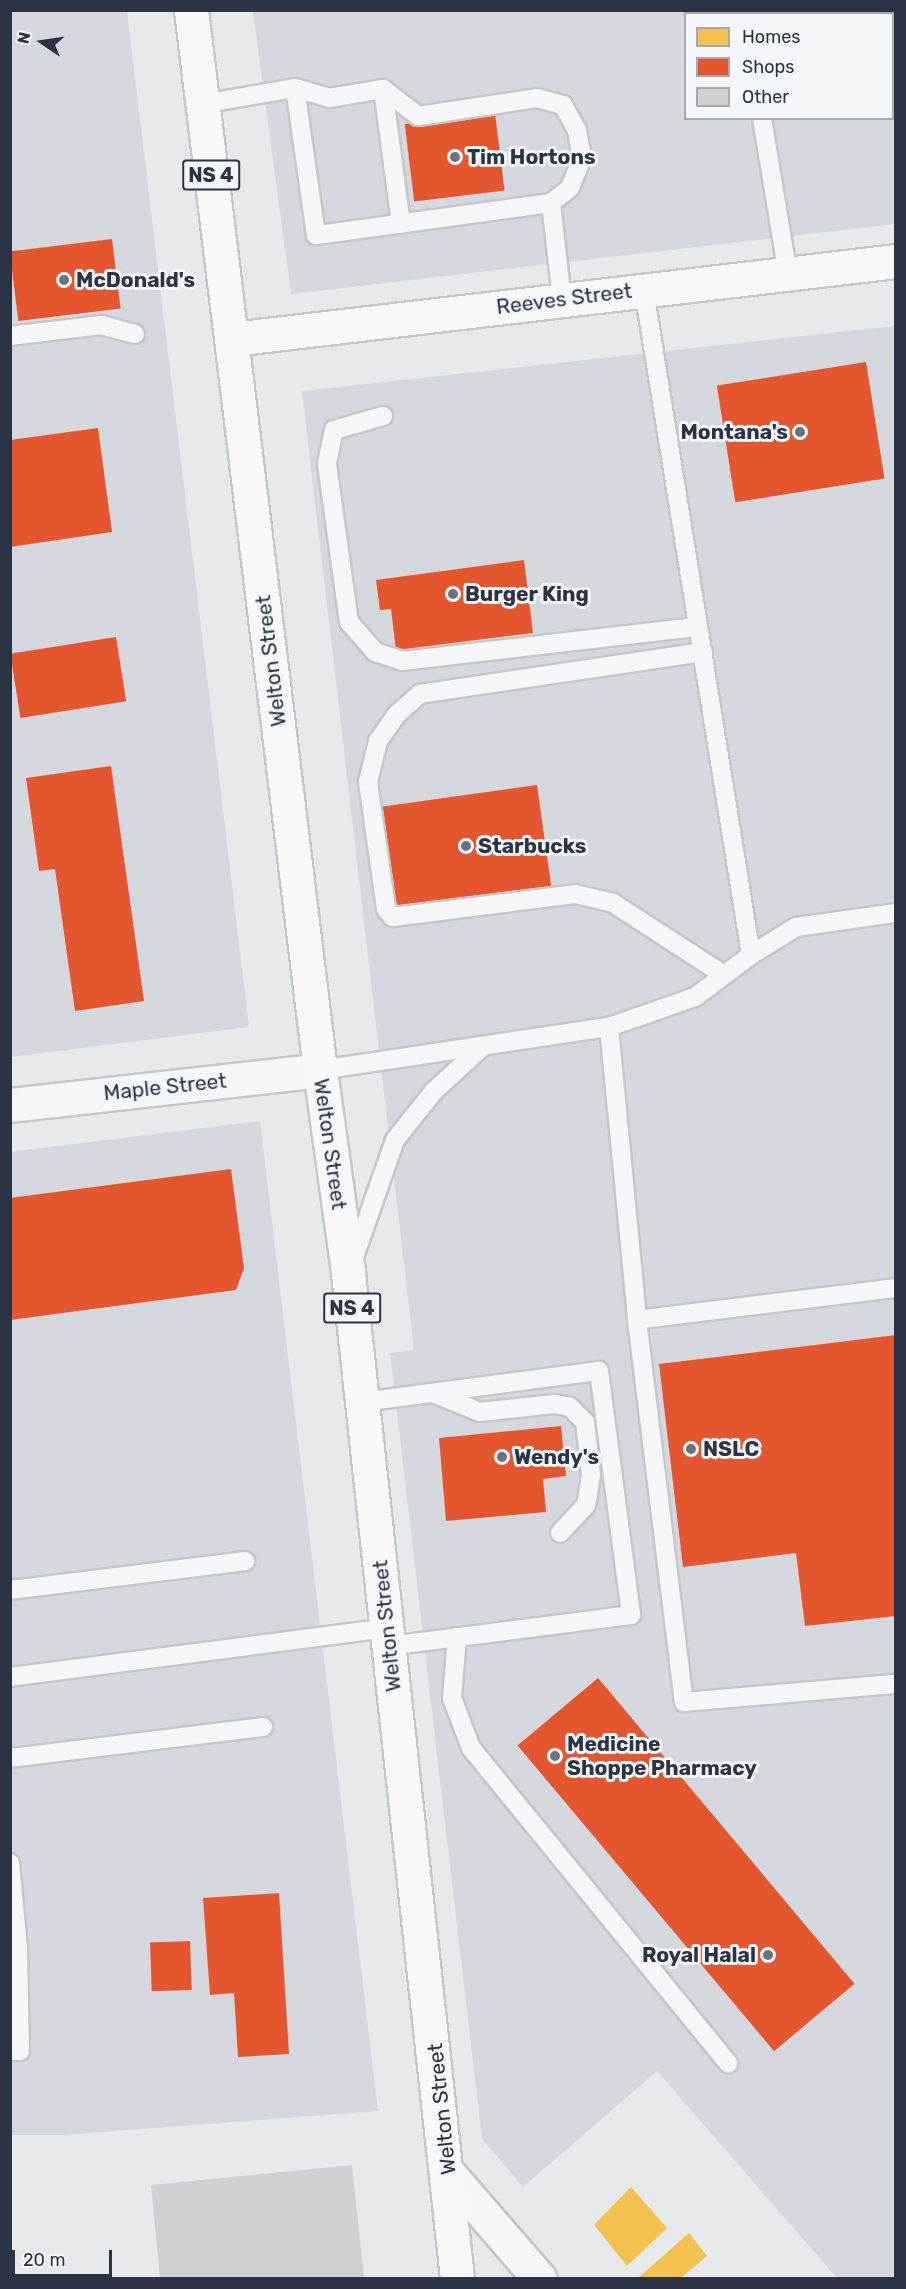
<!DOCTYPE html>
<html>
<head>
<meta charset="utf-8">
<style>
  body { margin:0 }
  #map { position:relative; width:906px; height:2289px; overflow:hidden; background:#e6e8ea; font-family:Rubik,sans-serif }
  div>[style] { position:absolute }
  .built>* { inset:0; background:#d4d7dd }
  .homes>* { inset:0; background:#f2c14e }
  .shops>* { inset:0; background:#e4572e; transform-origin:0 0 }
  .building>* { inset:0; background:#ced0d3 }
  .roads { filter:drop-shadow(2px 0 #c4c6c8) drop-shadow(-2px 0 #c4c6c8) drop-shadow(0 2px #c4c6c8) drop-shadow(0 -2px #c4c6c8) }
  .lane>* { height:18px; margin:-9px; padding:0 9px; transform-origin:9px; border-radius:9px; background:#f5f6f7 }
  .street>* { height:33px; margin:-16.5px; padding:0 16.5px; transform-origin:16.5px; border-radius:16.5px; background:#f5f6f7 }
  .secondary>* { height:33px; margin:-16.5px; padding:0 16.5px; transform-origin:16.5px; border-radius:16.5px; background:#f8f8f8 }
  .primary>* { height:33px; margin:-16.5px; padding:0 16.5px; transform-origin:16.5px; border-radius:16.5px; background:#f8f8f8 }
  .dots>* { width:16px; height:16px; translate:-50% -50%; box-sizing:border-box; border:3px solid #f4f6f9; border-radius:50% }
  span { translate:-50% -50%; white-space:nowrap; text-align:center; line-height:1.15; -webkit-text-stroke:6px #f4f6f9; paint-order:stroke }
  .shield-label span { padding:2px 4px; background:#f4f6f9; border:2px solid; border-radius:4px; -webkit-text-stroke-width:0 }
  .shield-label { font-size:20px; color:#2b3445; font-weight:700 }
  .poi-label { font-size:21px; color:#2b3445; font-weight:700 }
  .left { translate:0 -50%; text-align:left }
  .right { translate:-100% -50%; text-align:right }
  .street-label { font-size:21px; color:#2b3445 }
  .frame { position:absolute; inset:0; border:12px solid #2b3445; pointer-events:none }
  .legend { position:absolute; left:684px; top:12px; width:210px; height:108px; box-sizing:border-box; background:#f4f6f9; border:2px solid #a4a8b1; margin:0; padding:8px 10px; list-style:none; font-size:18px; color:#2b3445 }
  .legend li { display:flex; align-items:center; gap:12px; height:30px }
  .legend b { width:30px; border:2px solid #a4a8b1 }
  .north { position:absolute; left:12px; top:12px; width:60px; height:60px; -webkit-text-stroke:4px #f4f6f9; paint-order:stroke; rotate:283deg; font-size:16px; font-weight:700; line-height:24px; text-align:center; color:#2b3445 }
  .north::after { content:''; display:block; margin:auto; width:21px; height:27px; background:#2b3445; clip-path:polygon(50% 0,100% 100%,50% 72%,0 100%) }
  .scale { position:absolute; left:12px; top:2250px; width:100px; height:27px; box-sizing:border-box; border:3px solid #2b3445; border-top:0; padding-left:8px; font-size:18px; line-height:21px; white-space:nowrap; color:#2b3445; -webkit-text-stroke:4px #f4f6f9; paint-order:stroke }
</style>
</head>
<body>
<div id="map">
  <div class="built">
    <div style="clip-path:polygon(10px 11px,127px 11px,249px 1027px,11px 1057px)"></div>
    <div style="clip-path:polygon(evenodd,253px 11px,895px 11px,895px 224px,291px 294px,253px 11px,686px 14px,892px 14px,892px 118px,686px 118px,686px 14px)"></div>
    <div style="clip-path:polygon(895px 326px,895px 2278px,837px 2278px,657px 2071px,523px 2187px,482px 2139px,390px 1353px,414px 1350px,302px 391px)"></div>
    <div style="clip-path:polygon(260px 1121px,378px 2111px,62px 2135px,11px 2135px,10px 1152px)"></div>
  </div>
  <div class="homes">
    <div style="clip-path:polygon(631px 2187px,667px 2228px,627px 2266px,594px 2225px)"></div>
    <div style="clip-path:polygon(689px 2233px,707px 2256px,681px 2278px,638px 2278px)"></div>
  </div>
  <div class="shops">
    <div style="left:495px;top:113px;width:78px;height:91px;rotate:83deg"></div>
    <div style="left:112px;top:239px;width:70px;height:103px;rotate:83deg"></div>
    <div style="left:866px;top:362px;width:118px;height:151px;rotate:81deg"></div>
    <div style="clip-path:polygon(98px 428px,112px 532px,10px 547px,10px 440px)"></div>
    <div style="clip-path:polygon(524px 560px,533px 633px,396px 650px,391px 609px,380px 610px,376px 580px)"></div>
    <div style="left:116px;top:637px;width:65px;height:107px;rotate:81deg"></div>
    <div style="clip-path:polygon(111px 766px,144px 1001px,75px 1011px,55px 869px,39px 871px,26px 778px)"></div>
    <div style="left:537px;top:785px;width:102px;height:157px;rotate:82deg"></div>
    <div style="clip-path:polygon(231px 1169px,244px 1268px,236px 1290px,10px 1320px,10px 1198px)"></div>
    <div style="clip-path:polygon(896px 1335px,896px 1616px,805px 1626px,796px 1553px,683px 1567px,659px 1364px)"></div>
    <div style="clip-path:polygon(561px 1426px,566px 1476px,543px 1479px,546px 1512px,446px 1521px,439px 1438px)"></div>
    <div style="left:598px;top:1678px;width:399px;height:105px;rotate:50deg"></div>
    <div style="clip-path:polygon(279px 1893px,289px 2054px,238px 2057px,234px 1993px,210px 1995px,203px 1898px)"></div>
    <div style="left:190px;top:1941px;width:49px;height:40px;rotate:88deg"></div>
  </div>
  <div class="building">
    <div style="clip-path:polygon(352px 2165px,364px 2278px,160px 2278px,151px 2185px)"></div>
  </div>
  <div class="roads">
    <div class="lane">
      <div style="left:747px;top:10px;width:4px;rotate:90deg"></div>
      <div style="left:383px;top:89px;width:136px;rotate:82.4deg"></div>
      <div style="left:202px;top:104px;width:94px;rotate:-9.8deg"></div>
      <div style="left:295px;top:88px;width:35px;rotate:16deg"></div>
      <div style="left:329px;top:98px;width:55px;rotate:-9.5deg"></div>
      <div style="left:383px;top:89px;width:44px;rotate:37.6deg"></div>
      <div style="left:418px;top:116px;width:120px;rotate:-8.6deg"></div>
      <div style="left:537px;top:98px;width:27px;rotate:15deg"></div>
      <div style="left:563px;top:105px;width:29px;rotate:61deg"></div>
      <div style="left:577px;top:130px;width:28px;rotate:80deg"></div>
      <div style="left:582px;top:158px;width:32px;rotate:112deg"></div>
      <div style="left:570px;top:188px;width:24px;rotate:142deg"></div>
      <div style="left:551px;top:203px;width:237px;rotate:172.2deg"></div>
      <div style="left:316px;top:235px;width:148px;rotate:-98.1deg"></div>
      <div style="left:762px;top:118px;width:159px;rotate:80.6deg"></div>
      <div style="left:551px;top:203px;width:97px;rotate:83.5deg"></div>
      <div style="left:10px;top:336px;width:92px;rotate:-6.9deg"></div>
      <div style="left:101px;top:325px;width:35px;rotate:15deg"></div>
      <div style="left:383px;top:416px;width:51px;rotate:164.1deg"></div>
      <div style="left:334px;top:430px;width:35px;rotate:102deg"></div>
      <div style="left:327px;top:464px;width:160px;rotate:82.1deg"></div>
      <div style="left:349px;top:622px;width:40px;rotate:49deg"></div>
      <div style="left:375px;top:652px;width:28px;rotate:18deg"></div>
      <div style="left:402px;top:661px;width:298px;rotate:-6.6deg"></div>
      <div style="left:703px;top:652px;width:286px;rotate:171.6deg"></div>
      <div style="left:420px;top:694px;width:30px;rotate:139deg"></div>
      <div style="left:397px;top:714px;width:33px;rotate:125deg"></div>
      <div style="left:378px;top:741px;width:42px;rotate:103.7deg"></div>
      <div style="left:368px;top:782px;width:128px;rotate:81.9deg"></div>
      <div style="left:386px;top:909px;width:11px;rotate:49deg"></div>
      <div style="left:393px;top:917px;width:183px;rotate:-7.2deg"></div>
      <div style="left:575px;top:894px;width:39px;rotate:13deg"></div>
      <div style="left:613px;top:903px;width:132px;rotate:33deg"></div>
      <div style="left:751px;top:955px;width:53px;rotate:-31.9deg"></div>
      <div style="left:796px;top:927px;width:101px;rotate:-8deg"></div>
      <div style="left:609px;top:1027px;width:294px;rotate:84.5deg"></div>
      <div style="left:320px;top:1070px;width:292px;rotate:-8.5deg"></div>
      <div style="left:609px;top:1027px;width:91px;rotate:-19.2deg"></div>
      <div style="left:695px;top:997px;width:70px;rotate:-36.9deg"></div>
      <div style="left:751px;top:955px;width:674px;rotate:-99.14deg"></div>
      <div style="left:353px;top:1260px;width:127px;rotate:-70.7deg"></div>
      <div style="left:395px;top:1140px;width:63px;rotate:-51.5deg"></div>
      <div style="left:434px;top:1091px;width:67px;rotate:-42.6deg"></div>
      <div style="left:896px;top:1288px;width:261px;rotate:173deg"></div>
      <div style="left:637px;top:1320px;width:385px;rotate:83deg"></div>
      <div style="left:684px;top:1702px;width:213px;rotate:-4.9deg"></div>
      <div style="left:435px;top:1394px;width:48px;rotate:21.8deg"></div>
      <div style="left:480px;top:1412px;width:75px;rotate:-6.1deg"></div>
      <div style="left:555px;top:1404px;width:15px;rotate:11deg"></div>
      <div style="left:570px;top:1407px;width:21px;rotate:45deg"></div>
      <div style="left:585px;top:1422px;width:53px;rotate:83.5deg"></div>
      <div style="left:591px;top:1475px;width:30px;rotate:99deg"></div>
      <div style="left:586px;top:1505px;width:38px;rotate:133deg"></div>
      <div style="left:362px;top:1402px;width:239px;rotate:-7.5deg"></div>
      <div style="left:599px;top:1371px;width:246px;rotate:82.5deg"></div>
      <div style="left:631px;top:1615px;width:244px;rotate:172.7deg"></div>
      <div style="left:10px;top:1590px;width:237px;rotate:-7deg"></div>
      <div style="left:457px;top:1637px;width:61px;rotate:94.7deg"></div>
      <div style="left:452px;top:1698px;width:53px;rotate:69.2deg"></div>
      <div style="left:471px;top:1748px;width:407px;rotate:50.8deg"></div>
      <div style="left:10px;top:1677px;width:380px;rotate:-7.4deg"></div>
      <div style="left:10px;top:1758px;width:255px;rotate:-7deg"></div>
      <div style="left:10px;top:1863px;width:84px;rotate:84.6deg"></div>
      <div style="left:18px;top:1947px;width:8px;rotate:180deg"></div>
      <div style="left:10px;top:2051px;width:10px"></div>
      <div style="left:20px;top:2051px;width:104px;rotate:-91.1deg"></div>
    </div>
    <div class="street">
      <div style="left:10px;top:1105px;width:312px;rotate:-6.4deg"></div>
      <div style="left:449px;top:2174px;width:138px;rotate:49.1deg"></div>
    </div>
    <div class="secondary">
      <div style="left:232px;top:339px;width:669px;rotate:-6.7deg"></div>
    </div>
    <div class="primary">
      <div style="left:191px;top:10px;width:1068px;rotate:83.06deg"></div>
      <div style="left:320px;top:1070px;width:205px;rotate:82.1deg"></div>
      <div style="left:348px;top:1273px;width:1011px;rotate:83.81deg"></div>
    </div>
  </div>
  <div class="dots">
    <div style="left:455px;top:157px;background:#6c737f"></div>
    <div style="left:64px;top:280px;background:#6c737f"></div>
    <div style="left:800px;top:432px;background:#6c737f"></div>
    <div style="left:453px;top:594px;background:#6c737f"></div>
    <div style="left:466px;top:846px;background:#6c737f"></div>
    <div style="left:691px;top:1449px;background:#6c737f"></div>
    <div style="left:502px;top:1457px;background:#6c737f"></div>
    <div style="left:555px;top:1756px;background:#6c737f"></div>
    <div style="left:768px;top:1955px;background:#6c737f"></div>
  </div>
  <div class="shield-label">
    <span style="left:211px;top:175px">NS 4</span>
    <span style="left:352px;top:1308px">NS 4</span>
  </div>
  <div class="poi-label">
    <span class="left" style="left:467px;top:157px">Tim Hortons</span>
    <span class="left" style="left:76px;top:280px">McDonald's</span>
    <span class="right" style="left:788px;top:432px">Montana's</span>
    <span class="left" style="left:465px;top:594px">Burger King</span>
    <span class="left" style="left:478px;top:846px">Starbucks</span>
    <span class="left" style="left:703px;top:1449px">NSLC</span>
    <span class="left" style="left:514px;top:1457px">Wendy's</span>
    <span class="left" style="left:567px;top:1756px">Medicine<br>Shoppe Pharmacy</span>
    <span class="right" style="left:756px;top:1955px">Royal Halal</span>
  </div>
  <div class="street-label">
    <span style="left:564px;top:299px;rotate:-7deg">Reeves Street</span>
    <span style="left:271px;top:661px;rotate:-97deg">Welton Street</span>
    <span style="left:165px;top:1087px;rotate:-6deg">Maple Street</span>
    <span style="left:330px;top:1144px;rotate:82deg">Welton Street</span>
    <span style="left:387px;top:1626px;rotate:-96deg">Welton Street</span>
    <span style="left:442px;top:2109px;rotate:-96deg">Welton Street</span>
  </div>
  <div class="frame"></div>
  <ul class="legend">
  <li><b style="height:16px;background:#f2c14e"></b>Homes</li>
  <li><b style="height:16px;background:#e4572e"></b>Shops</li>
  <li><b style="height:16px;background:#ced0d3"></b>Other</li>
  </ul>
  <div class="north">N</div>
  <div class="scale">20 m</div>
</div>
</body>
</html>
